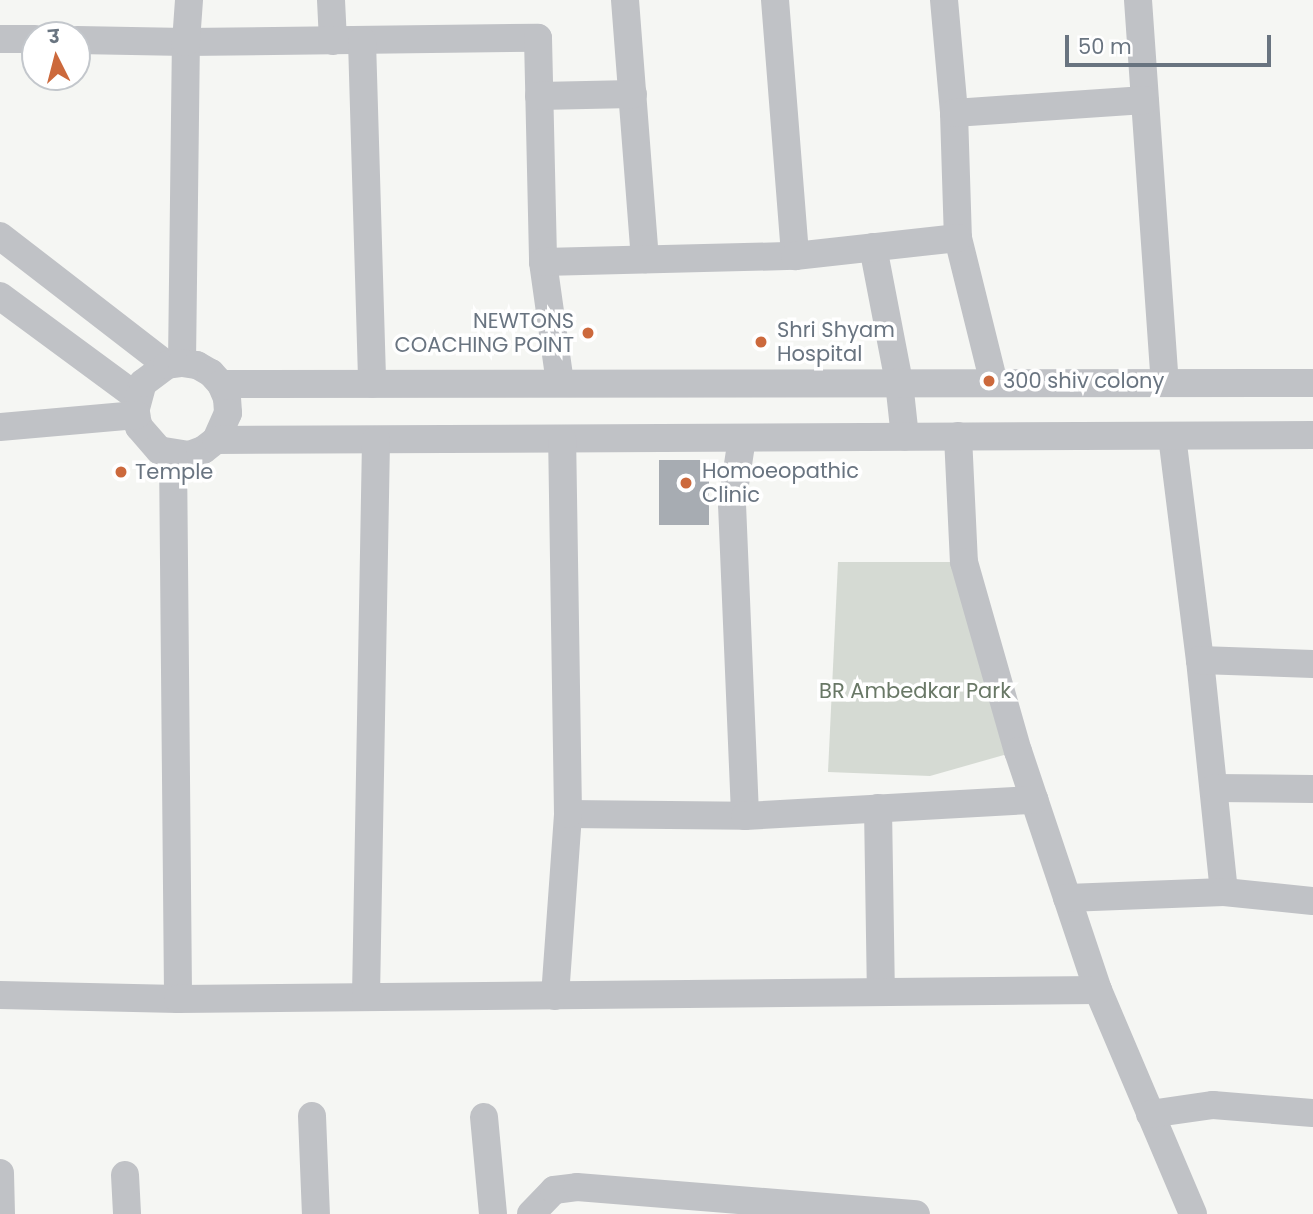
<!DOCTYPE html>
<html>
<head>
<meta charset="utf-8">
<style>
  body { margin:0 }
  #map { position:relative; width:1313px; height:1214px; overflow:hidden; background:#f5f6f3; font-family:Poppins,"Noto Sans Devanagari",sans-serif }
  div>[style] { position:absolute }
  .green>* { inset:0; background:#d5dad3 }
  .building>* { inset:0; background:#a7acb2; transform-origin:0 0 }
  .minor>* { height:28px; margin:-14px; padding:0 14px; transform-origin:14px; border-radius:14px; background:#c0c2c6 }
  .dots>* { width:19px; height:19px; translate:-50% -50%; box-sizing:border-box; border:4px solid #fff; border-radius:50% }
  span { translate:-50% -50%; white-space:nowrap; text-align:center; line-height:1.15; -webkit-text-stroke:7px #fff; paint-order:stroke }
  .poi-label { font-size:21px; color:#697480 }
  .right { translate:-100% -50%; text-align:right }
  .left { translate:0 -50%; text-align:left }
  .park-label { font-size:21px; color:#697866 }
  .north { position:absolute; left:21px; top:21px; width:70px; height:70px; box-sizing:border-box; background:#fff; border:2px solid #c3c7cc; border-radius:50%; rotate:354deg; font-size:19px; font-weight:700; line-height:28px; text-align:center; color:#697480 }
  .north::after { content:''; display:block; margin:auto; width:24px; height:32px; background:#cc693c; clip-path:polygon(50% 0,100% 100%,50% 72%,0 100%) }
  .scale { position:absolute; left:1065px; top:35px; width:206px; height:32px; box-sizing:border-box; border:4px solid #697480; border-top:0; padding-left:9px; font-size:21px; line-height:24px; white-space:nowrap; color:#697480; -webkit-text-stroke:5px #fff; paint-order:stroke }
</style>
</head>
<body>
<div id="map">
  <div class="green">
    <div style="clip-path:polygon(838px 562px,964px 562px,1018px 751px,930px 776px,828px 772px)"></div>
  </div>
  <div class="building">
    <div style="left:659px;top:460px;width:50px;height:65px"></div>
  </div>
  <div class="minor">
    <div style="left:331px;top:0;width:41px;rotate:87.2deg"></div>
    <div style="left:625px;top:0;width:260px;rotate:85.6deg"></div>
    <div style="left:775px;top:0;width:257px;rotate:85.5deg"></div>
    <div style="left:944px;top:0;width:113px;rotate:84.9deg"></div>
    <div style="left:954px;top:113px;width:125px;rotate:88.2deg"></div>
    <div style="left:958px;top:238px;width:149px;rotate:76.1deg"></div>
    <div style="left:1138px;top:0;width:384px;rotate:86deg"></div>
    <div style="left:0;top:39px;width:35px"></div>
    <div style="left:77px;top:40px;width:109px;rotate:1.1deg"></div>
    <div style="left:186px;top:42px;width:352px;rotate:-0.7deg"></div>
    <div style="left:538px;top:38px;width:224px;rotate:88.7deg"></div>
    <div style="left:543px;top:262px;width:122px;rotate:82deg"></div>
    <div style="left:362px;top:41px;width:343px;rotate:88.3deg"></div>
    <div style="left:539px;top:96px;width:94px;rotate:-1.2deg"></div>
    <div style="left:954px;top:113px;width:191px;rotate:-3.9deg"></div>
    <div style="left:0;top:236px;width:211px;rotate:37.7deg"></div>
    <div style="left:873px;top:247px;width:137px;rotate:79.1deg"></div>
    <div style="left:899px;top:382px;width:55px;rotate:83.8deg"></div>
    <div style="left:543px;top:262px;width:252px;rotate:-1.4deg"></div>
    <div style="left:795px;top:256px;width:164px;rotate:-6.3deg"></div>
    <div style="left:0;top:296px;width:170px;rotate:36.4deg"></div>
    <div style="left:182px;top:363px;width:321px;rotate:-89.3deg"></div>
    <div style="left:186px;top:42px;width:42px;rotate:-85.9deg"></div>
    <div style="left:221px;top:384px;width:15px;rotate:67deg"></div>
    <div style="left:227px;top:398px;width:15px;rotate:86deg"></div>
    <div style="left:228px;top:413px;width:30px;rotate:114deg"></div>
    <div style="left:216px;top:440px;width:16px;rotate:142deg"></div>
    <div style="left:203px;top:450px;width:15px;rotate:160deg"></div>
    <div style="left:189px;top:455px;width:30px;rotate:-171deg"></div>
    <div style="left:159px;top:450px;width:30px;rotate:-131deg"></div>
    <div style="left:139px;top:427px;width:16px;rotate:-105deg"></div>
    <div style="left:135px;top:412px;width:30px;rotate:-75deg"></div>
    <div style="left:143px;top:383px;width:30px;rotate:-37deg"></div>
    <div style="left:167px;top:365px;width:15px;rotate:-8deg"></div>
    <div style="left:182px;top:363px;width:15px;rotate:8deg"></div>
    <div style="left:197px;top:365px;width:16px;rotate:30deg"></div>
    <div style="left:211px;top:373px;width:15px;rotate:48deg"></div>
    <div style="left:221px;top:384px;width:1092px;rotate:-0.05deg"></div>
    <div style="left:0;top:427px;width:137px;rotate:-5deg"></div>
    <div style="left:958px;top:436px;width:126px;rotate:87.3deg"></div>
    <div style="left:964px;top:562px;width:197px;rotate:74.1deg"></div>
    <div style="left:1018px;top:751px;width:252px;rotate:71.5deg"></div>
    <div style="left:1098px;top:990px;width:243px;rotate:67deg"></div>
    <div style="left:1172px;top:436px;width:226px;rotate:82.9deg"></div>
    <div style="left:1200px;top:660px;width:233px;rotate:84.1deg"></div>
    <div style="left:742px;top:438px;width:67px;rotate:98.6deg"></div>
    <div style="left:732px;top:504px;width:312px;rotate:87.6deg"></div>
    <div style="left:216px;top:440px;width:1097px;rotate:-0.26deg"></div>
    <div style="left:173px;top:454px;width:545px;rotate:89.47deg"></div>
    <div style="left:1200px;top:660px;width:113px;rotate:2deg"></div>
    <div style="left:1214px;top:788px;width:99px;rotate:0.6deg"></div>
    <div style="left:878px;top:808px;width:184px;rotate:89.1deg"></div>
    <div style="left:568px;top:814px;width:177px;rotate:0.6deg"></div>
    <div style="left:745px;top:816px;width:290px;rotate:-3.2deg"></div>
    <div style="left:1067px;top:898px;width:157px;rotate:-2.2deg"></div>
    <div style="left:1224px;top:892px;width:89px;rotate:5.8deg"></div>
    <div style="left:0;top:995px;width:178px;rotate:1.3deg"></div>
    <div style="left:178px;top:999px;width:920px;rotate:-0.56deg"></div>
    <div style="left:555px;top:996px;width:182px;rotate:-85.9deg"></div>
    <div style="left:568px;top:814px;width:375px;rotate:-90.9deg"></div>
    <div style="left:366px;top:997px;width:557px;rotate:-88.97deg"></div>
    <div style="left:1150px;top:1114px;width:64px;rotate:-8.1deg"></div>
    <div style="left:1213px;top:1105px;width:100px;rotate:4.6deg"></div>
    <div style="left:312px;top:1116px;width:98px;rotate:87.7deg"></div>
    <div style="left:484px;top:1117px;width:97px;rotate:84.7deg"></div>
    <div style="left:0;top:1173px;width:41px;rotate:88.6deg"></div>
    <div style="left:125px;top:1175px;width:39px;rotate:87deg"></div>
    <div style="left:531px;top:1214px;width:33px;rotate:-46deg"></div>
    <div style="left:554px;top:1190px;width:23px;rotate:-7deg"></div>
    <div style="left:577px;top:1187px;width:340px;rotate:4.6deg"></div>
  </div>
  <div class="dots">
    <div style="left:588px;top:333px;background:#cc693c"></div>
    <div style="left:761px;top:342px;background:#cc693c"></div>
    <div style="left:989px;top:381px;background:#cc693c"></div>
    <div style="left:121px;top:472px;background:#cc693c"></div>
    <div style="left:686px;top:483px;background:#cc693c"></div>
  </div>
  <div class="poi-label">
    <span class="right" style="left:574px;top:333px">NEWTONS<br>COACHING POINT</span>
    <span class="left" style="left:777px;top:342px">Shri Shyam<br>Hospital</span>
    <span class="left" style="left:1003px;top:381px">300 shiv colony</span>
    <span class="left" style="left:702px;top:483px">Homoeopathic<br>Clinic</span>
    <span class="left" style="left:135px;top:472px">Temple</span>
  </div>
  <div class="park-label">
    <span style="left:915px;top:691px">BR Ambedkar Park</span>
  </div>
  <div class="north">उ</div>
  <div class="scale">50 m</div>
</div>
</body>
</html>
